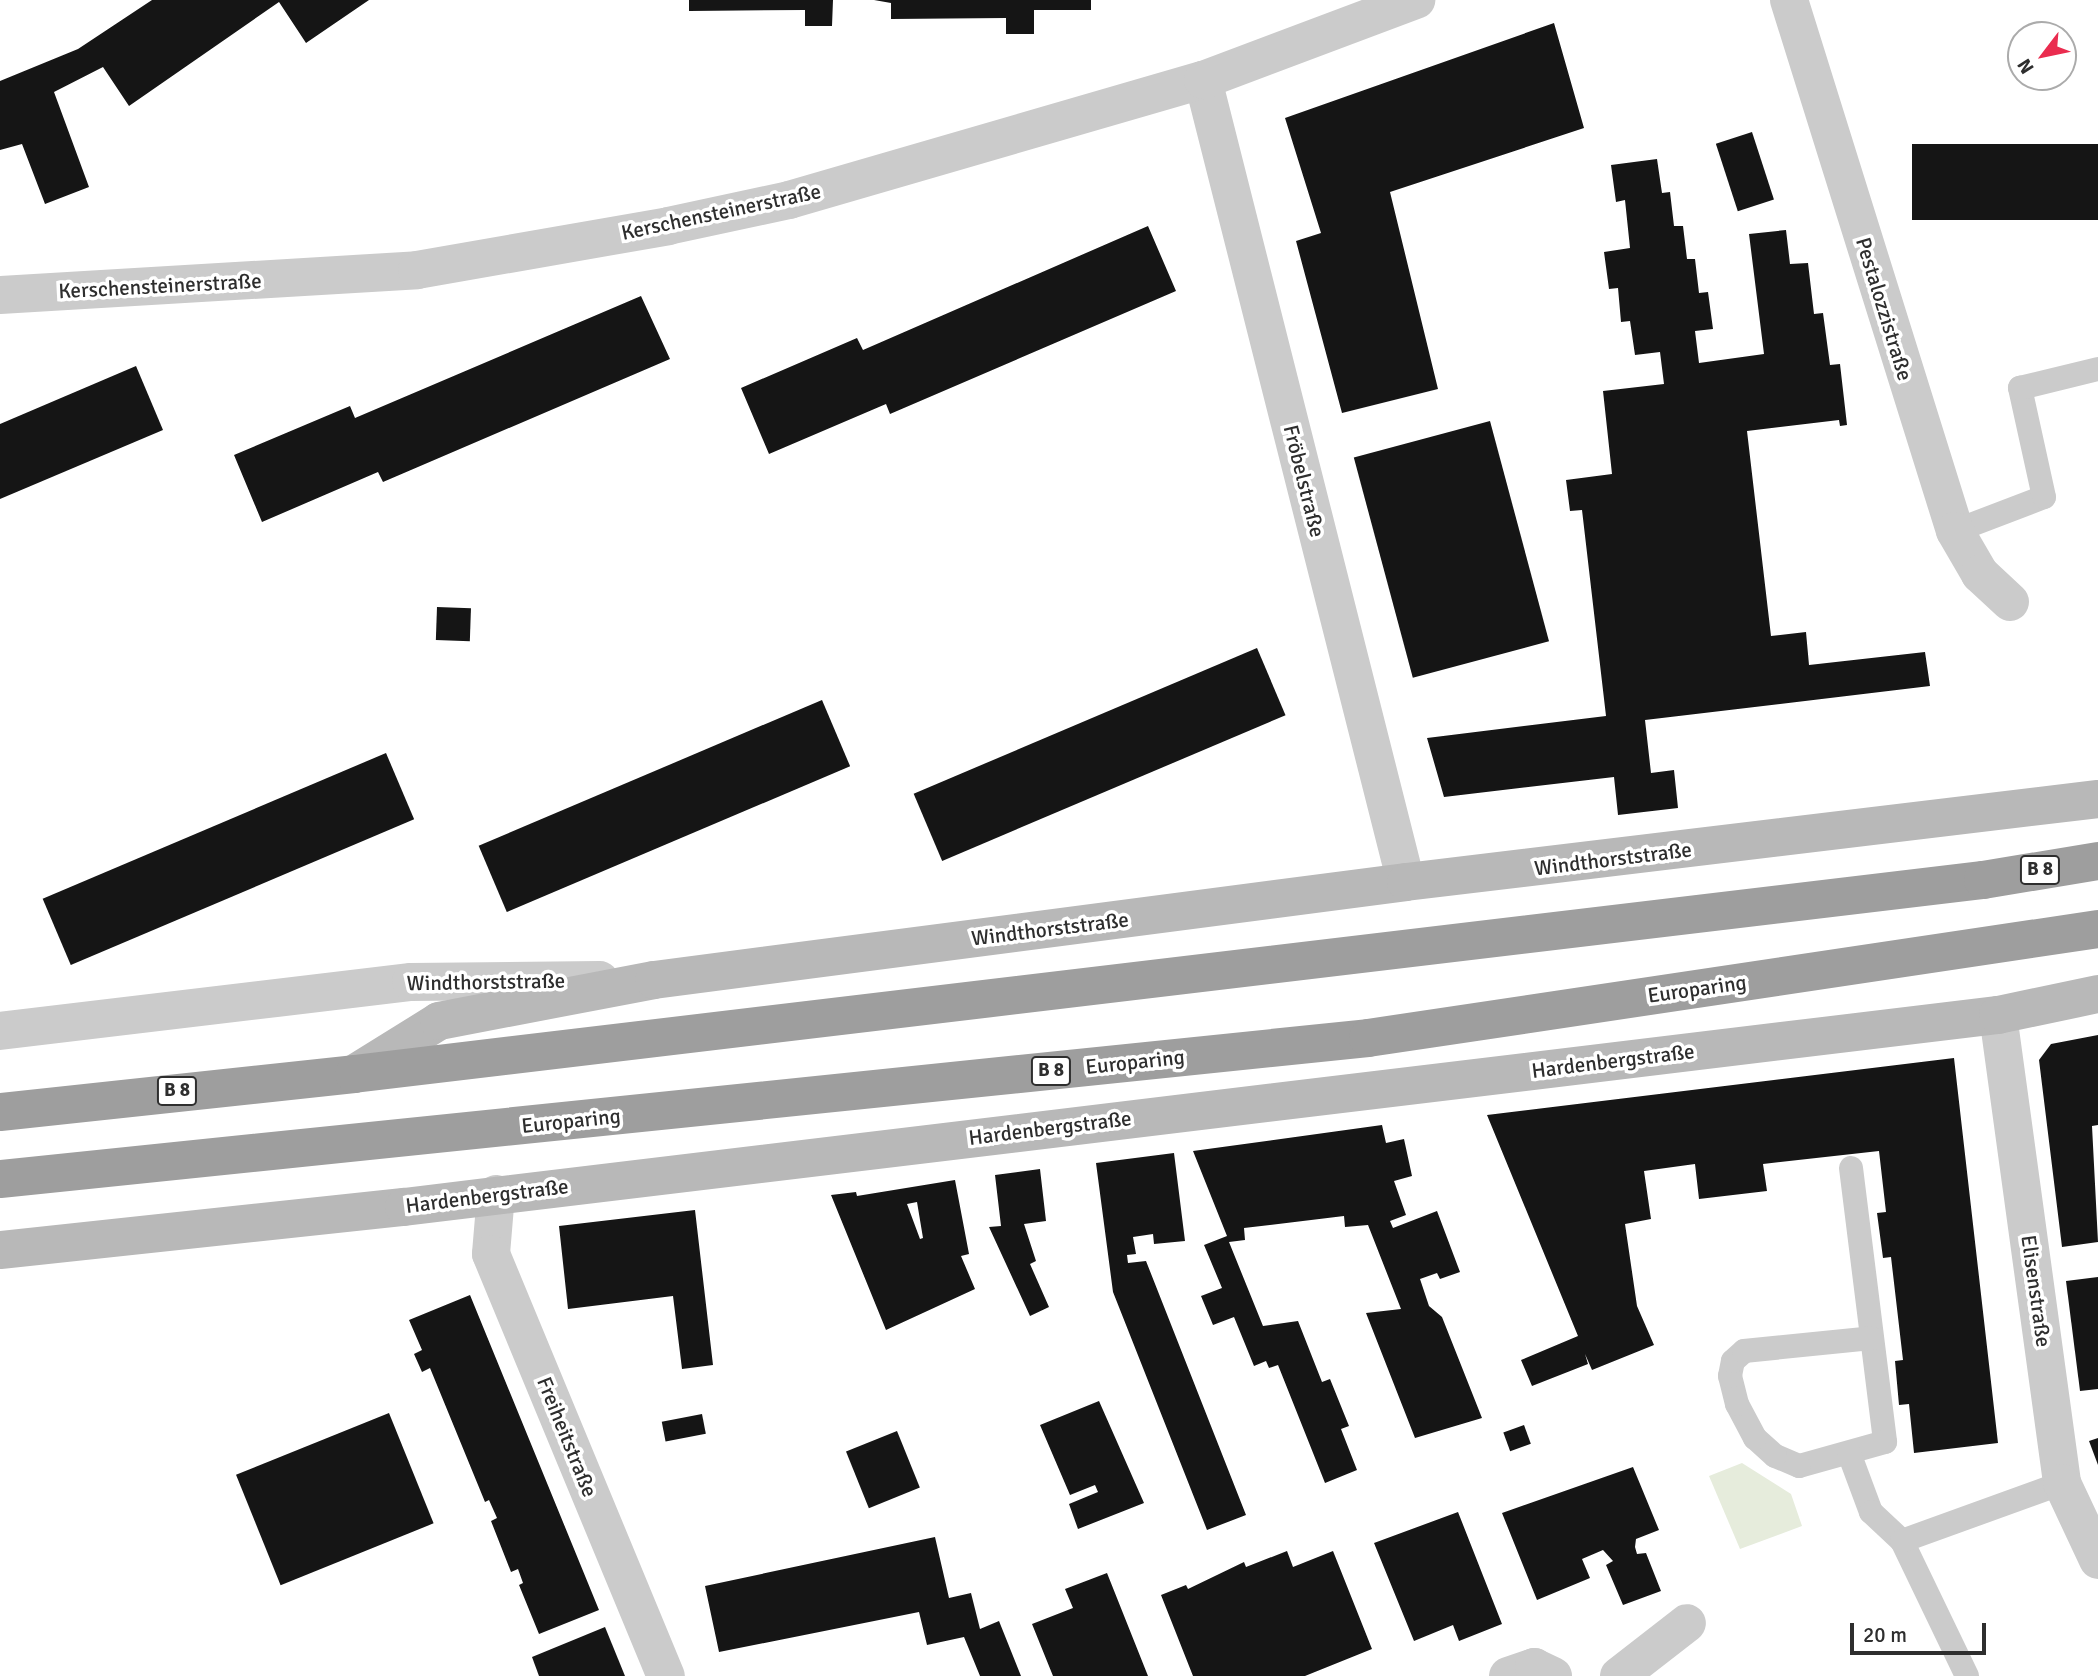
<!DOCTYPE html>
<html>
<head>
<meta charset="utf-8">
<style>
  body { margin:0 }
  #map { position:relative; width:2098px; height:1676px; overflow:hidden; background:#fff; font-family:Signika,sans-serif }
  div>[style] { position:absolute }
  .green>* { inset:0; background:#e6ecdc }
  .building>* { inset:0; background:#151515; transform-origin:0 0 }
  .service>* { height:24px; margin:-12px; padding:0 12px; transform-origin:12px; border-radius:12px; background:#cbcbcb }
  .minor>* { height:38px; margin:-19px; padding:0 19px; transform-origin:19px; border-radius:19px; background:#cbcbcb }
  .secondary>* { height:38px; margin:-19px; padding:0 19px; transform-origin:19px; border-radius:19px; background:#b8b8b8 }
  .trunk>* { height:38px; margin:-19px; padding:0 19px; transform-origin:19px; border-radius:19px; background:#9e9e9e }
  span { translate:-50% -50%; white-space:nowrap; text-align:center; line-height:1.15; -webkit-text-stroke:7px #fff; paint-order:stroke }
  .shield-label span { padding:2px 5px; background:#fff; border:2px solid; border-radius:5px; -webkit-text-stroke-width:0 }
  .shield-label { font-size:19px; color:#2e2e2e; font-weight:700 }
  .street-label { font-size:21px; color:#2e2e2e }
  .north { position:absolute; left:2007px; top:21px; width:70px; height:70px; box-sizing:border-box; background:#fff; border:2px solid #ababab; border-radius:50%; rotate:238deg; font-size:19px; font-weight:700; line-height:28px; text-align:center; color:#2e2e2e }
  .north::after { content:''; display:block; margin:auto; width:24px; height:32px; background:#ea2c4f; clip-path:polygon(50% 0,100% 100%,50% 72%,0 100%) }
  .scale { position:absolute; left:1850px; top:1623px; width:136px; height:32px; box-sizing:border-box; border:4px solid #2e2e2e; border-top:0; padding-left:9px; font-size:21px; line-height:24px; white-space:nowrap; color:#2e2e2e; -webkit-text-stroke:5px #fff; paint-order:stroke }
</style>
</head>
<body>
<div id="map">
  <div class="green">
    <div style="clip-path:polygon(1742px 1463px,1791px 1494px,1802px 1526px,1740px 1549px,1709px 1476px)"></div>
  </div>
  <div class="building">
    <div style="clip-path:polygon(152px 0,369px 0,306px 43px,279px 2px,129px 106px,103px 67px,54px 92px,89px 187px,45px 204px,22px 144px,0 150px,0 81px,78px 49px)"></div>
    <div style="clip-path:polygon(689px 0,833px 0,832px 26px,805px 26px,805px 10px,689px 11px)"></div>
    <div style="clip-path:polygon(874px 0,1091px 0,1091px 10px,1034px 10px,1034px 34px,1006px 34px,1006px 18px,891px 19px,891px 3px)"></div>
    <div style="clip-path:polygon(1554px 23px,1584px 128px,1390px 192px,1438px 389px,1342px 413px,1296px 241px,1321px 233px,1285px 118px)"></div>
    <div style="left:1752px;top:132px;width:71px;height:38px;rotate:72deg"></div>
    <div style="left:2098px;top:144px;width:76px;height:186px;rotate:90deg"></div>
    <div style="clip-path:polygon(1657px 159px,1662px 193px,1670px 192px,1674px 226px,1683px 226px,1687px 259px,1695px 259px,1699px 293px,1708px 292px,1713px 329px,1695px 331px,1699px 363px,1764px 354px,1749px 234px,1786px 230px,1790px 264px,1808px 263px,1814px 314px,1823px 313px,1830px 365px,1840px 364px,1847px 425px,1840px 426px,1839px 420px,1747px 431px,1771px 636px,1806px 632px,1809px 665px,1925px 652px,1930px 686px,1645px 720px,1651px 773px,1674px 770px,1678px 808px,1618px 815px,1614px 777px,1444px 797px,1427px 738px,1606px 716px,1582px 510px,1570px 511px,1566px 480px,1612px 474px,1603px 391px,1664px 384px,1660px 352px,1635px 355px,1630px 321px,1621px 322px,1618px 288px,1609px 289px,1604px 252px,1630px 248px,1625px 200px,1616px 202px,1611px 165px)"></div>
    <div style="clip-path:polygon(1148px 226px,1176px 291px,890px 414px,886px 404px,769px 454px,741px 388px,857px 338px,863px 350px)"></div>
    <div style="clip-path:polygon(641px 296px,670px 359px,383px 482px,378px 472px,262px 522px,234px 455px,350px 406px,355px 418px)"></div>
    <div style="clip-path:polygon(136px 366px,163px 430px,0 499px,0 424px)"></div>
    <div style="left:1490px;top:421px;width:228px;height:141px;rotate:75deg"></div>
    <div style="left:437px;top:607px;width:34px;height:33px;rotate:2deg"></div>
    <div style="left:1257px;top:648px;width:73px;height:373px;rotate:67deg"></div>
    <div style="left:822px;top:700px;width:72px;height:373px;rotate:67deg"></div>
    <div style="left:386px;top:753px;width:72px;height:373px;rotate:67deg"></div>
    <div style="clip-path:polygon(2098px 1035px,2098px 1125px,2092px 1126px,2098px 1242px,2062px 1247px,2039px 1060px,2051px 1044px)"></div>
    <div style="clip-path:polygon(1954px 1058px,1998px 1443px,1914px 1453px,1909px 1404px,1899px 1405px,1895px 1361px,1903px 1360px,1891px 1257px,1883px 1258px,1877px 1213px,1886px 1212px,1879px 1151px,1763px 1164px,1767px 1191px,1699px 1199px,1695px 1164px,1644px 1171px,1651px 1219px,1625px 1224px,1637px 1306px,1654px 1345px,1592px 1370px,1585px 1354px,1588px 1364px,1532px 1386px,1521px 1360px,1578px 1336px,1487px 1115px)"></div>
    <div style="clip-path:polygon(1382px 1125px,1386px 1143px,1404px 1139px,1412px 1176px,1394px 1181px,1406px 1215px,1390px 1221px,1393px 1228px,1437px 1211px,1460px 1272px,1440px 1279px,1437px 1273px,1420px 1279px,1429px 1306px,1442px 1317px,1482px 1418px,1415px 1438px,1366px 1313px,1401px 1309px,1368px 1225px,1345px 1227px,1344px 1216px,1244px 1228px,1245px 1240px,1229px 1242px,1263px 1326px,1298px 1321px,1322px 1382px,1330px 1379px,1349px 1426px,1341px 1429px,1357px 1470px,1325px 1483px,1278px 1365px,1269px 1368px,1266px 1361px,1254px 1366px,1234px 1317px,1213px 1325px,1201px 1296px,1222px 1288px,1204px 1245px,1227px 1236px,1193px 1151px)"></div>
    <div style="clip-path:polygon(1174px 1153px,1185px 1241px,1154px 1244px,1153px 1234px,1133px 1237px,1136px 1254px,1127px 1255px,1128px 1263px,1146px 1261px,1246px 1515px,1207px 1530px,1113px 1292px,1096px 1163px)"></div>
    <div style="clip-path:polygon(1040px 1169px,1046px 1221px,1024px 1224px,1036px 1261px,1030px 1264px,1049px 1307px,1030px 1316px,989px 1227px,1001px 1226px,995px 1175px)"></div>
    <div style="clip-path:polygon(evenodd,955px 1180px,969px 1254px,961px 1256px,975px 1289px,886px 1330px,831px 1195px,856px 1192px,857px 1196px,955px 1180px,917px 1202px,923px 1238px,920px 1239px,907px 1204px,917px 1202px)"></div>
    <div style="clip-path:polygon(695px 1210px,713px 1365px,682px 1369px,673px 1296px,568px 1309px,559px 1226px)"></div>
    <div style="clip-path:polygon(2098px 1277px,2098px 1389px,2080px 1391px,2066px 1281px)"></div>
    <div style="clip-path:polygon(470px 1295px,599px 1610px,539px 1634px,519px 1585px,523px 1583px,518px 1569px,511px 1572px,491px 1521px,497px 1518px,489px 1500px,485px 1502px,430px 1368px,422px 1372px,414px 1354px,422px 1350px,409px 1320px)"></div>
    <div style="clip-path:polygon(1099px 1401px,1144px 1503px,1078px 1529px,1069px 1504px,1098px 1492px,1095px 1485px,1070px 1495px,1040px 1425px)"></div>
    <div style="left:389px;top:1413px;width:119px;height:165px;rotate:68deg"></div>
    <div style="left:702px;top:1414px;width:20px;height:41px;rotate:79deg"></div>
    <div style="left:1524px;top:1425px;width:20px;height:22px;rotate:70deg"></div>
    <div style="left:897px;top:1431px;width:61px;height:55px;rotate:68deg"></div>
    <div style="clip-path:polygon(2098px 1438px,2098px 1465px,2089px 1441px)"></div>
    <div style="clip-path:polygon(1633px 1467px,1659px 1530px,1636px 1539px,1635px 1547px,1637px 1554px,1646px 1553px,1661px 1591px,1623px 1605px,1606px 1565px,1613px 1561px,1603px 1550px,1582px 1559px,1590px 1578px,1537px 1600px,1502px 1513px)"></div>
    <div style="clip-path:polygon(1458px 1512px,1502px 1624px,1459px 1641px,1453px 1625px,1414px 1641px,1374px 1543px)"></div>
    <div style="clip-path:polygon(935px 1537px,949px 1598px,971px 1593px,980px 1629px,999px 1621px,1021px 1676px,980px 1676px,964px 1637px,927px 1645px,919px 1612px,719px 1652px,705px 1586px)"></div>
    <div style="clip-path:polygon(1287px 1551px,1293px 1567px,1333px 1551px,1372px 1649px,1305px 1676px,1193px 1676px,1161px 1595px,1186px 1585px,1188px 1589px,1244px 1562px,1246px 1567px)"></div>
    <div style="clip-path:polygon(1107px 1573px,1148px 1676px,1053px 1676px,1032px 1624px,1073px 1608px,1065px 1589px)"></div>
    <div style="clip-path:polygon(605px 1627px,625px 1676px,539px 1676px,532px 1657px)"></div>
  </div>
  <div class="service">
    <div style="left:1955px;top:531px;width:95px;rotate:-20.9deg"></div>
    <div style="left:2044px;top:497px;width:112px;rotate:-102.4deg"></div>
    <div style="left:2020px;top:388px;width:80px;rotate:-13.7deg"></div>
    <div style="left:1851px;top:1168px;width:276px;rotate:82.9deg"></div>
    <div style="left:1885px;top:1442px;width:89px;rotate:164.4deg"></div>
    <div style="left:1799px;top:1466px;width:26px;rotate:-157deg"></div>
    <div style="left:1775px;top:1456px;width:27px;rotate:-138deg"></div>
    <div style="left:1755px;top:1438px;width:38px;rotate:-118deg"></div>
    <div style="left:1737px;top:1404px;width:29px;rotate:-104deg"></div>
    <div style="left:1730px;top:1376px;width:15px;rotate:-79deg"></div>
    <div style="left:1733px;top:1361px;width:15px;rotate:-42deg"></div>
    <div style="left:1744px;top:1351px;width:128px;rotate:-5.8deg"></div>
    <div style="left:1849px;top:1453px;width:63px;rotate:69.6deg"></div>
    <div style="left:1871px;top:1512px;width:42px;rotate:43.1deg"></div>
    <div style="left:1967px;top:1676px;width:150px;rotate:-115.7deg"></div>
    <div style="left:1902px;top:1541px;width:170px;rotate:-19.9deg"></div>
  </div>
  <div class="minor">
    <div style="left:1789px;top:0;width:556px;rotate:72.64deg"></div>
    <div style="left:1955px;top:531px;width:50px;rotate:59.8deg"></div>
    <div style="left:1980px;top:574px;width:41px;rotate:43deg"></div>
    <div style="left:1203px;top:80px;width:827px;rotate:75.8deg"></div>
    <div style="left:0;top:295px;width:418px;rotate:-3.4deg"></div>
    <div style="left:417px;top:270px;width:255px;rotate:-9.9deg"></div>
    <div style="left:668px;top:226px;width:124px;rotate:-12.1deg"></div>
    <div style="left:789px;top:200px;width:431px;rotate:-16.2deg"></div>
    <div style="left:1203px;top:80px;width:228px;rotate:-20.6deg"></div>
    <div style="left:1998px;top:1015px;width:472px;rotate:82.2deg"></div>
    <div style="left:2062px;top:1483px;width:85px;rotate:64.9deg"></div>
    <div style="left:0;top:1031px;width:414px;rotate:-6.8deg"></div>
    <div style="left:411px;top:982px;width:189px;rotate:-0.6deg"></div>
    <div style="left:496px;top:1194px;width:60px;rotate:94.8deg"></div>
    <div style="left:491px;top:1254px;width:457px;rotate:67.5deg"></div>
    <div style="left:1508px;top:1676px;width:28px;rotate:-19deg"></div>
    <div style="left:1534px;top:1667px;width:21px;rotate:25deg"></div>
    <div style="left:1619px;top:1676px;width:86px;rotate:-37.9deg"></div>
  </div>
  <div class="secondary">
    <div style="left:354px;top:1074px;width:100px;rotate:-31.9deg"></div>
    <div style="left:439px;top:1021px;width:219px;rotate:-10.8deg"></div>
    <div style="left:654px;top:980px;width:758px;rotate:-7.42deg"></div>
    <div style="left:1406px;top:882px;width:697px;rotate:-6.84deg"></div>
    <div style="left:0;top:1250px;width:406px;rotate:-6.1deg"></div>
    <div style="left:404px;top:1207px;width:1606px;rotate:-6.87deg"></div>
    <div style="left:1998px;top:1015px;width:102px;rotate:-11.9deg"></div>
  </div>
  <div class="trunk">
    <div style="left:0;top:1112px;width:356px;rotate:-6.1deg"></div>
    <div style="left:354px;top:1074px;width:1641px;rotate:-6.79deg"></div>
    <div style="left:1983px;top:880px;width:117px;rotate:-9.4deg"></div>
    <div style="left:0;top:1179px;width:1375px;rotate:-5.88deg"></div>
    <div style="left:1368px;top:1038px;width:738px;rotate:-8.49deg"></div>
  </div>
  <div class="shield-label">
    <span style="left:2040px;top:870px">B 8</span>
    <span style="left:1051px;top:1071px">B 8</span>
    <span style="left:177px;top:1091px">B 8</span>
  </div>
  <div class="street-label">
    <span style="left:721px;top:212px;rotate:-12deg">Kerschensteinerstraße</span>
    <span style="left:160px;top:286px;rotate:-3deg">Kerschensteinerstraße</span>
    <span style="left:1884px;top:309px;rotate:73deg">Pestalozzistraße</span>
    <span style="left:1304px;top:481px;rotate:76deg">Fröbelstraße</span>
    <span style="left:1613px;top:859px;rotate:-7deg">Windthorststraße</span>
    <span style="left:1050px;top:929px;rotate:-7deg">Windthorststraße</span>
    <span style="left:486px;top:982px;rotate:-1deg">Windthorststraße</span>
    <span style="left:1697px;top:989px;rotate:-8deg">Europaring</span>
    <span style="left:1613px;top:1061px;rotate:-7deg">Hardenbergstraße</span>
    <span style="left:1135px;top:1062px;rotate:-6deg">Europaring</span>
    <span style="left:571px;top:1121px;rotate:-6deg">Europaring</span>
    <span style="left:1050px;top:1128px;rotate:-7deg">Hardenbergstraße</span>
    <span style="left:487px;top:1196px;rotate:-7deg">Hardenbergstraße</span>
    <span style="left:2036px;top:1291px;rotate:82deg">Elisenstraße</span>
    <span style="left:567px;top:1437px;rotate:68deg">Freiheitstraße</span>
  </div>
  <div class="north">N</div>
  <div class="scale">20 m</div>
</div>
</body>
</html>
